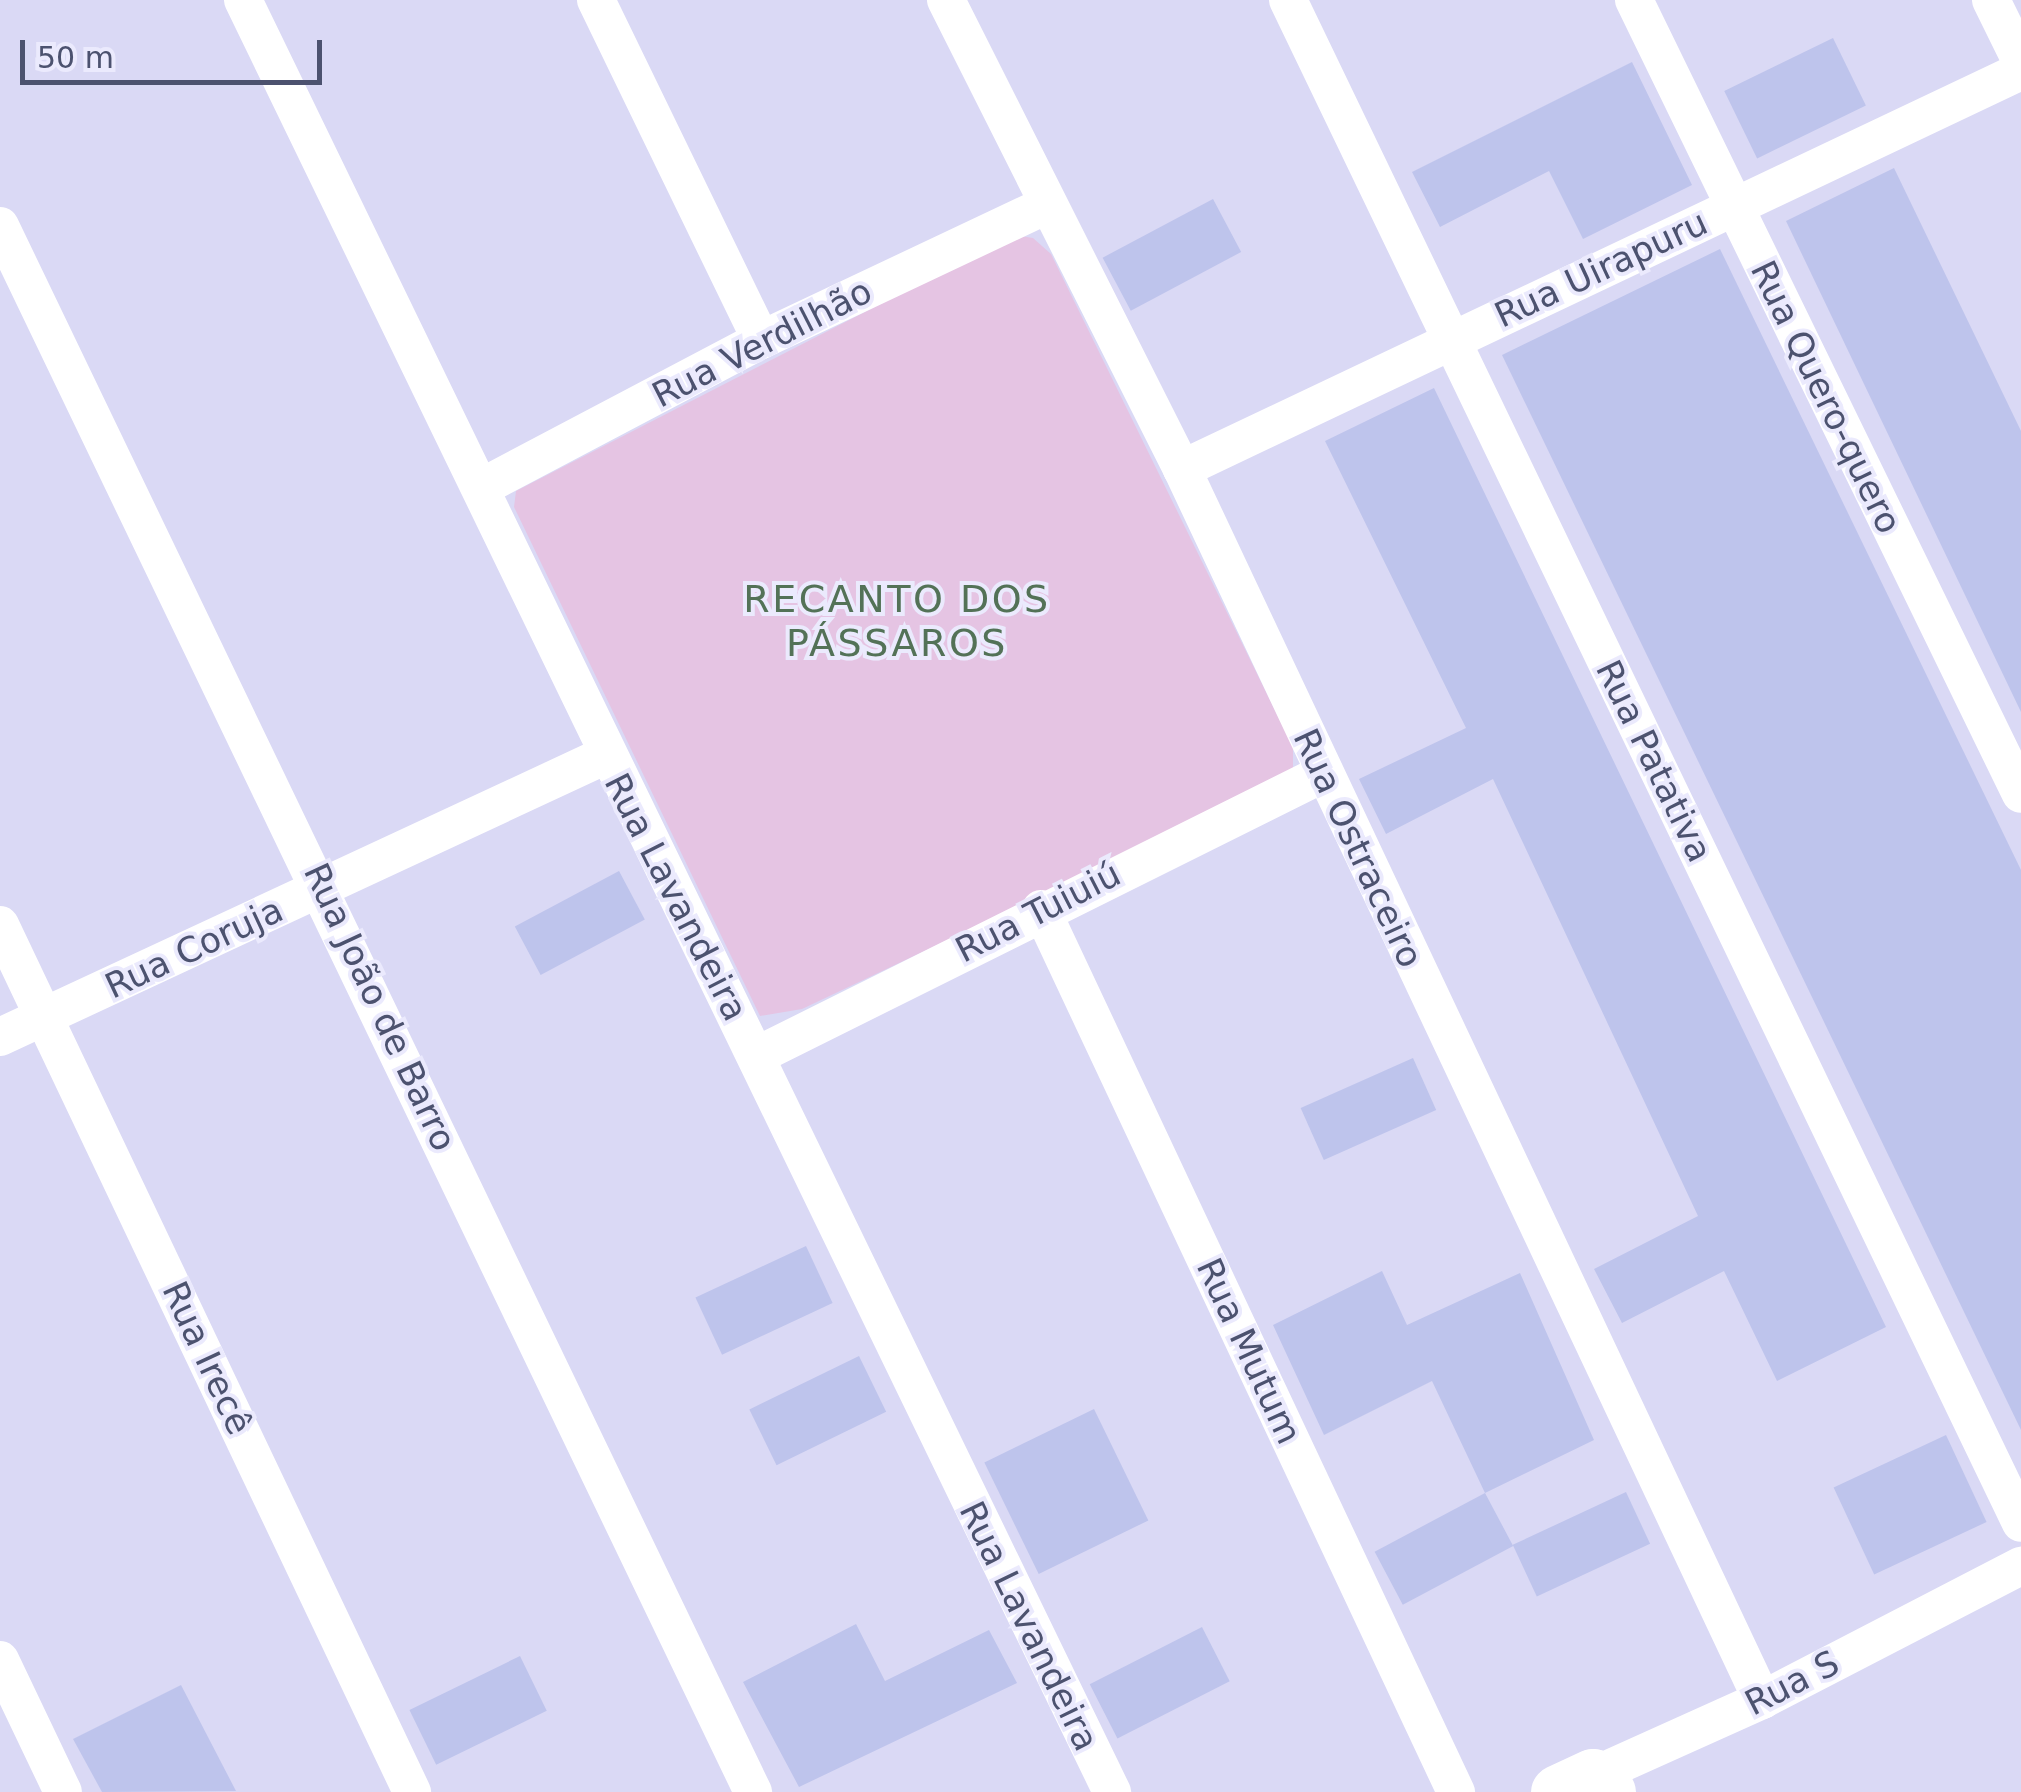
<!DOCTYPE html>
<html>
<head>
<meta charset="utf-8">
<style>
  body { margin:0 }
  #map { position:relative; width:2021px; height:1792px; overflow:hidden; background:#e6e4f9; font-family:"DejaVu Sans",sans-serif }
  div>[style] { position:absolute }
  .residential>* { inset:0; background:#dad9f5; transform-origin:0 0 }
  .green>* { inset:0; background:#e5c4e3 }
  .building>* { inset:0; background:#bec4ec; transform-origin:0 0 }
  .street>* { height:38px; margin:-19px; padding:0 19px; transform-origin:19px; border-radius:19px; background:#fff }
  .secondary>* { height:55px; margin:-27.5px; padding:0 27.5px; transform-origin:27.5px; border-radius:27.5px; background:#fff }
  span { translate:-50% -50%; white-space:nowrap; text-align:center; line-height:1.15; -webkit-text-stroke:8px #ebeafd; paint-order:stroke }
  .street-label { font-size:35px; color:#4c526f }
  .neighbourhood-label { font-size:38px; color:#537257; letter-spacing:2.5px }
  .scale { position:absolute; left:20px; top:40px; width:302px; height:45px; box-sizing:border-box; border:5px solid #4c526f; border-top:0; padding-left:12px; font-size:30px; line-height:35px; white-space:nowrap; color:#4c526f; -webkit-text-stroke:8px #ebeafd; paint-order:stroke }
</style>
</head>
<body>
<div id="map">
  <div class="residential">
    <div style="left:0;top:0;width:2021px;height:1792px"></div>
  </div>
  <div class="green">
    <div style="clip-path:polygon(1015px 235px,1033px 238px,1051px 254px,1293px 747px,1293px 769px,1282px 782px,802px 1009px,760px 1016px,514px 507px,516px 491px)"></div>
  </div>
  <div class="building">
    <div style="left:1833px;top:38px;width:75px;height:121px;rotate:64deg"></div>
    <div style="clip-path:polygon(1632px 62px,1692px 185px,1583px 239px,1549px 171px,1440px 227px,1412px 172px)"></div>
    <div style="clip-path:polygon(1894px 168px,2021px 431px,2021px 712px,1786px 221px)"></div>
    <div style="left:1213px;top:199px;width:60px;height:125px;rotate:62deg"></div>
    <div style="clip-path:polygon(1720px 249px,2021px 870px,2021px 1430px,1502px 355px)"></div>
    <div style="clip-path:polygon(1434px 388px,1886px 1327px,1777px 1381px,1724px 1271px,1622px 1323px,1594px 1269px,1698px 1216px,1493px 779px,1386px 834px,1359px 779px,1466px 728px,1325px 441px)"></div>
    <div style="left:619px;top:871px;width:55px;height:118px;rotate:62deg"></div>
    <div style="left:1413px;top:1058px;width:57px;height:123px;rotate:66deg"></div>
    <div style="left:806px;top:1246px;width:63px;height:122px;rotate:65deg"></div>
    <div style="clip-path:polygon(1382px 1271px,1407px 1325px,1520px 1273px,1594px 1440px,1485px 1493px,1432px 1381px,1324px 1435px,1273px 1325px)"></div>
    <div style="left:859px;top:1356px;width:62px;height:122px;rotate:64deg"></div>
    <div style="left:1094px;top:1409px;width:124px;height:122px;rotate:64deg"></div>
    <div style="left:1946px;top:1435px;width:96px;height:124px;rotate:65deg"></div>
    <div style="left:1626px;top:1492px;width:57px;height:125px;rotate:65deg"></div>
    <div style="left:1485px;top:1493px;width:60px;height:125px;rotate:62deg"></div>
    <div style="clip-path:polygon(856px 1624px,885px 1681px,989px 1630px,1017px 1683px,799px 1787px,743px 1682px)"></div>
    <div style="left:1202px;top:1627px;width:61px;height:126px;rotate:63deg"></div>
    <div style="left:520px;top:1656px;width:61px;height:123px;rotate:64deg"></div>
    <div style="clip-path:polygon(181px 1685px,236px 1791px,102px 1792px,73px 1739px)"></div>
  </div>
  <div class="street">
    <div style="left:243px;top:0;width:1992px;rotate:64.13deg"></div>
    <div style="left:596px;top:0;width:378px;rotate:64.1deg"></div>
    <div style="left:946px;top:0;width:525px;rotate:63.29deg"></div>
    <div style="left:1182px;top:469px;width:1361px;rotate:64.77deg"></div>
    <div style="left:1288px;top:0;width:1690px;rotate:64.3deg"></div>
    <div style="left:1634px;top:0;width:883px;rotate:64.02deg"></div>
    <div style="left:1991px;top:0;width:68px;rotate:63.8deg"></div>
    <div style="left:0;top:226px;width:1738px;rotate:64.32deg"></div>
    <div style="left:1182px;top:469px;width:929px;rotate:-25.38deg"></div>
    <div style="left:482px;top:487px;width:315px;rotate:-27.8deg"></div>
    <div style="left:761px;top:340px;width:314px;rotate:-25.3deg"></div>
    <div style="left:1041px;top:909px;width:976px;rotate:64.83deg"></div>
    <div style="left:0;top:925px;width:960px;rotate:64.58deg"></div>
    <div style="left:0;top:1037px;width:666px;rotate:-24.95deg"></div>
    <div style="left:756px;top:1056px;width:632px;rotate:-26.48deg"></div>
    <div style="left:0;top:1660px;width:146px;rotate:64.5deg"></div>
    <div style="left:1593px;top:1776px;width:185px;rotate:-24.2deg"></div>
    <div style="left:1762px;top:1700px;width:292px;rotate:-27.4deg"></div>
  </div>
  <div class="secondary">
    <div style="left:1558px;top:1792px;width:38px;rotate:-25deg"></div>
    <div style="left:1593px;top:1776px;width:22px;rotate:47deg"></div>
  </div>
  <div class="street-label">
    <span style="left:1601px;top:269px;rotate:-25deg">Rua Uirapuru</span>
    <span style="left:762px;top:343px;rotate:-27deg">Rua Verdilhão</span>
    <span style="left:1826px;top:397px;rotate:64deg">Rua Quero-quero</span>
    <span style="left:1654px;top:761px;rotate:64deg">Rua Patativa</span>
    <span style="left:1358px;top:848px;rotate:65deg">Rua Ostraceiro</span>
    <span style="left:676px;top:897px;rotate:63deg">Rua Lavandeira</span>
    <span style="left:1038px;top:912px;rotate:-27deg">Rua Tuiuiú</span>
    <span style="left:194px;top:948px;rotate:-25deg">Rua Coruja</span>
    <span style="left:380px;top:1007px;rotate:65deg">Rua João de Barro</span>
    <span style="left:1249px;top:1351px;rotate:65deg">Rua Mutum</span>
    <span style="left:207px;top:1358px;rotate:65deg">Rua Irecê</span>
    <span style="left:1029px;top:1626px;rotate:64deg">Rua Lavandeira</span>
    <span style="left:1792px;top:1683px;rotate:-27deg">Rua S</span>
  </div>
  <div class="neighbourhood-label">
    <span style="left:897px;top:622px">RECANTO DOS<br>PÁSSAROS</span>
  </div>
  <div class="scale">50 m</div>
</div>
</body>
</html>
